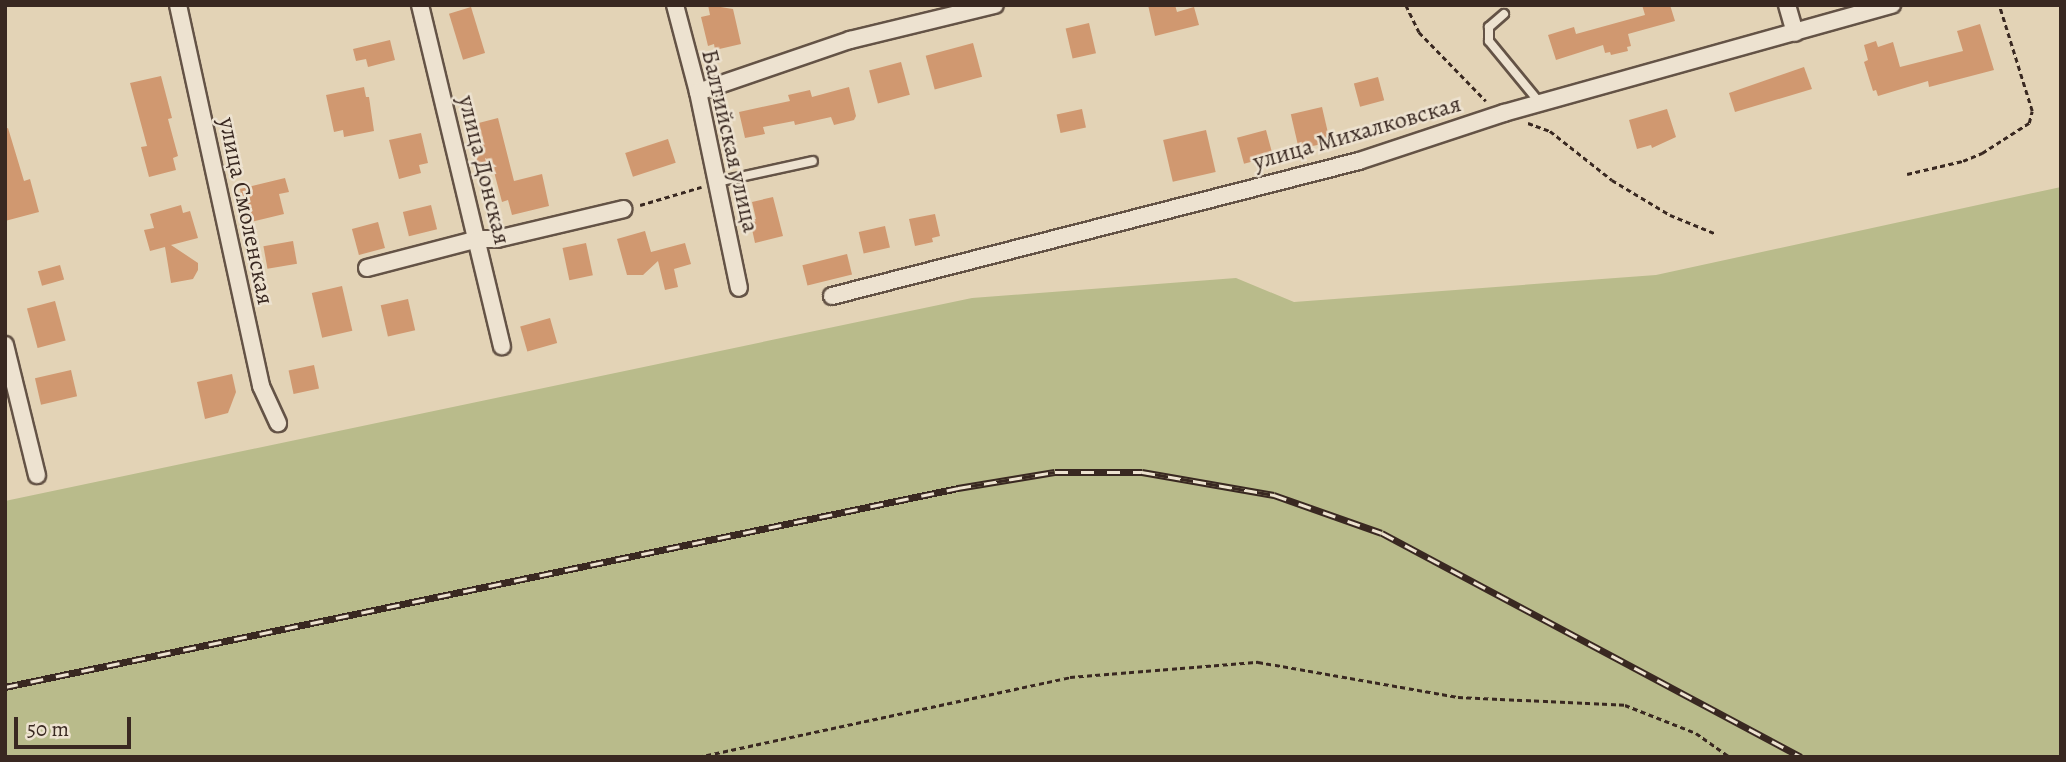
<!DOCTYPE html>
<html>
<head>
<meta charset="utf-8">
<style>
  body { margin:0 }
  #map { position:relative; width:2066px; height:762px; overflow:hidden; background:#e3d3b6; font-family:Alegreya,serif }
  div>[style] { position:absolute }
  .green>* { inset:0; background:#b9bb8b }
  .building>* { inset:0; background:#d09870; transform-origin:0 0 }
  .path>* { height:2.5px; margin-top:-1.25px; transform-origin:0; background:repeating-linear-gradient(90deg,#392821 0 5px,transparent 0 8.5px) }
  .roads { filter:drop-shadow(2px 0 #645346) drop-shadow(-2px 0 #645346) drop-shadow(0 2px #645346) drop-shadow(0 -2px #645346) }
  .lane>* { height:8px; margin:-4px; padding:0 4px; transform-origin:4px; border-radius:4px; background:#ede2d0 }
  .street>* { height:16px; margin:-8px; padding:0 8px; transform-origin:8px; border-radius:8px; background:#ede2d0 }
  .rail>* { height:7px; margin-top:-3.5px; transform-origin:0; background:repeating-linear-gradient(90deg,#ede2d0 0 13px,#392821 0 26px); box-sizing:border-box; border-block:2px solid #392821 }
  span { translate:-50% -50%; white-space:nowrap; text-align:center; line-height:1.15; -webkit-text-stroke:5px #ede2d0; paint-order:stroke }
  .street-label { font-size:24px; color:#392821 }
  .frame { position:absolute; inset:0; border:7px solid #392821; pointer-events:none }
  .scale { position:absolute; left:14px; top:717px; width:117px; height:32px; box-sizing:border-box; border:4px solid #392821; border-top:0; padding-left:9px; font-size:21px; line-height:24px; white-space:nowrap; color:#392821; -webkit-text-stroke:5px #ede2d0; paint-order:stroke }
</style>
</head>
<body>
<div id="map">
  <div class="green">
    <div style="clip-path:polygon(2061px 187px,2061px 757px,5px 757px,5px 501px,972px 298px,1236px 278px,1294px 302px,1656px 275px)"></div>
  </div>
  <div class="building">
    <div style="clip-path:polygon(708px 5px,733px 9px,741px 44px,715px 50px,714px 44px,708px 46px,701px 17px,710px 15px)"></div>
    <div style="clip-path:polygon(1148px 5px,1175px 5px,1177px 12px,1194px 7px,1199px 25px,1155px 36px)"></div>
    <div style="clip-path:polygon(1642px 5px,1670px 5px,1675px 21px,1628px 34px,1631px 46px,1627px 47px,1628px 51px,1611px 55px,1610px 52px,1605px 53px,1603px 45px,1556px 60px,1548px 35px,1574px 27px,1576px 34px,1645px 15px)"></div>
    <div style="left:471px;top:7px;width:48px;height:23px;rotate:73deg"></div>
    <div style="left:1089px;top:23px;width:31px;height:24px;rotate:77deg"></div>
    <div style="clip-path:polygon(1980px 24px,1994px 70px,1929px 87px,1928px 81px,1878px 96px,1876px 90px,1873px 91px,1864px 62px,1868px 60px,1864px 45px,1876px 41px,1878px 47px,1893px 42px,1900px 67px,1963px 51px,1957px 31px)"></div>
    <div style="clip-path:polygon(390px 40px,395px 60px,368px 67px,366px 59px,356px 61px,353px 49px)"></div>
    <div style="left:973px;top:43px;width:35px;height:49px;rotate:75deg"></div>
    <div style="left:901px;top:62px;width:34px;height:33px;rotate:75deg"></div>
    <div style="clip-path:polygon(1804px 67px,1812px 89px,1735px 112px,1729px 93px)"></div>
    <div style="clip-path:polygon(161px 76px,172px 118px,168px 119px,178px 156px,173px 158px,176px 170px,149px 177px,141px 147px,147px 146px,130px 83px)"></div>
    <div style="left:1378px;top:77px;width:24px;height:25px;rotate:75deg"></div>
    <div style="clip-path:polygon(364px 87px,366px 97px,369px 97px,374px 131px,344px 137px,343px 130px,334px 132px,326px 95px)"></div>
    <div style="clip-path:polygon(849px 87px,856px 116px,854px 120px,834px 125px,831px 117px,795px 125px,794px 121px,763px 127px,765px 134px,745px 138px,739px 112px,790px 101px,788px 95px,810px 90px,812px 97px)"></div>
    <div style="left:1322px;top:107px;width:36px;height:32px;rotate:77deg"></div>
    <div style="left:1082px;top:109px;width:19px;height:26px;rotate:78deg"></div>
    <div style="clip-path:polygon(1667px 109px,1676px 137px,1652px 148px,1651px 145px,1637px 149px,1629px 120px)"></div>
    <div style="clip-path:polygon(498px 118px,514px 181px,542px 174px,549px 206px,512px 215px,508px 200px,502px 202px,493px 168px,479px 171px,467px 126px)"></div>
    <div style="clip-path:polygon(8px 128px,24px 181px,30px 179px,39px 212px,5px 221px,5px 129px)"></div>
    <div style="left:1206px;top:130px;width:43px;height:44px;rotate:77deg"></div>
    <div style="left:1266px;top:130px;width:27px;height:30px;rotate:75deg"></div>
    <div style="clip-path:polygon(421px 133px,428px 163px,419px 165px,421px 173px,399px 179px,389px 140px)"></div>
    <div style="left:668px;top:139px;width:25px;height:45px;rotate:72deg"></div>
    <div style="clip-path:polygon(285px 178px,289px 192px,279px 194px,284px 214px,247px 223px,246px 217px,240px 218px,236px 202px,242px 200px,240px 189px)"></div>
    <div style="clip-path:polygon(773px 197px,783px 236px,755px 243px,750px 220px,756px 219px,752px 202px)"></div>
    <div style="clip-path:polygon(181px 205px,183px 213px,190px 211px,198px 238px,171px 245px,198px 263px,198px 270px,193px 279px,171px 283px,165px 247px,150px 251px,144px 230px,154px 228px,150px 214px)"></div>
    <div style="left:431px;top:205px;width:25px;height:29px;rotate:76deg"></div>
    <div style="clip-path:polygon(935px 214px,940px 236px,932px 238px,933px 242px,915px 246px,909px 219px)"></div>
    <div style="left:378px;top:222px;width:27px;height:27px;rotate:75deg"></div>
    <div style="left:885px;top:226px;width:22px;height:27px;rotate:77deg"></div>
    <div style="clip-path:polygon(645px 231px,651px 252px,685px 243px,691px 264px,674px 269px,678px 287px,665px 290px,658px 261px,643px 275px,627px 275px,617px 239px)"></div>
    <div style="left:293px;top:241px;width:23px;height:30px;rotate:80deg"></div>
    <div style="left:586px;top:243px;width:33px;height:24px;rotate:78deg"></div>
    <div style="left:847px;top:254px;width:21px;height:46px;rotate:76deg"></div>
    <div style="left:60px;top:265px;width:15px;height:23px;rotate:74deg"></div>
    <div style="left:342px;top:286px;width:46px;height:31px;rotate:77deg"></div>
    <div style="left:408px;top:299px;width:32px;height:28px;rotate:77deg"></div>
    <div style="left:55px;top:301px;width:41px;height:29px;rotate:75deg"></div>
    <div style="left:550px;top:318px;width:26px;height:31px;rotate:74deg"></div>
    <div style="left:314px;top:365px;width:24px;height:26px;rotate:78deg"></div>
    <div style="left:71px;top:370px;width:27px;height:37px;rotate:77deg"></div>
    <div style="clip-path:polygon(232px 374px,236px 392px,228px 413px,205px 419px,197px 382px)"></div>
  </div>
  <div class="path">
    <div style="left:1406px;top:5px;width:30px;rotate:64deg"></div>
    <div style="left:1419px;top:32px;width:96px;rotate:45.8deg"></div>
    <div style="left:1528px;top:123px;width:23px;rotate:20deg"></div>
    <div style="left:1550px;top:131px;width:79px;rotate:38.3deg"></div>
    <div style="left:1612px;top:180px;width:68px;rotate:31.1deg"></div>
    <div style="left:1670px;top:215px;width:48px;rotate:22.2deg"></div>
    <div style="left:1907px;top:174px;width:57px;rotate:-13.1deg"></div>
    <div style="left:1963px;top:161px;width:21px;rotate:-23deg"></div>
    <div style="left:1982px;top:153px;width:56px;rotate:-32.6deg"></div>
    <div style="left:2029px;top:123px;width:12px;rotate:-76deg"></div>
    <div style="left:2032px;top:111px;width:111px;rotate:-107.3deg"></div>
    <div style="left:640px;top:205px;width:64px;rotate:-16.4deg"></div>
    <div style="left:698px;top:757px;width:381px;rotate:-12.1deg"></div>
    <div style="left:1070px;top:677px;width:189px;rotate:-4.6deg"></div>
    <div style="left:1258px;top:662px;width:203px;rotate:9.9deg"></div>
    <div style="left:1458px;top:697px;width:167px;rotate:2.7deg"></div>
    <div style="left:1625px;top:705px;width:76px;rotate:21.5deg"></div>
    <div style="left:1696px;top:733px;width:42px;rotate:35.2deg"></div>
  </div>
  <div class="roads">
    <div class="lane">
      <div style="left:1504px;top:14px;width:20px;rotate:139deg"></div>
      <div style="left:1489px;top:27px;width:14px;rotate:90deg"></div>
      <div style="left:1489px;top:41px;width:80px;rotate:50.6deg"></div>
      <div style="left:717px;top:182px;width:98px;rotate:-12.3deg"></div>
    </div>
    <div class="street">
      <div style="left:178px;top:5px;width:390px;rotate:77.7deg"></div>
      <div style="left:261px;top:386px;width:41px;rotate:65.3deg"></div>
      <div style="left:420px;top:5px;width:351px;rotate:76.5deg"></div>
      <div style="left:675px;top:5px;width:90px;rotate:75.2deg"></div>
      <div style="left:698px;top:92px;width:200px;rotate:78.2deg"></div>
      <div style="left:1787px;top:5px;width:29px;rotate:74deg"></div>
      <div style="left:698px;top:92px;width:161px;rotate:-18.9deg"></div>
      <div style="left:850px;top:40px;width:149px;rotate:-13.6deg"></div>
      <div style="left:367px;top:268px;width:115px;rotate:-14.6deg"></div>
      <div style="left:478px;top:239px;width:19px"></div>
      <div style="left:497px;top:239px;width:130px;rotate:-13.3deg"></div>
      <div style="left:832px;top:296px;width:544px;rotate:-14.37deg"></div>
      <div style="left:1359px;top:161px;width:153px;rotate:-18.3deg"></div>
      <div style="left:1504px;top:113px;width:403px;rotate:-15.6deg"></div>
      <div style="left:5px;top:345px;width:134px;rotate:76.2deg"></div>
    </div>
  </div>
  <div class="rail">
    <div style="left:5px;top:687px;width:974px;rotate:-11.79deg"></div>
    <div style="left:958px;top:488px;width:98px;rotate:-9.4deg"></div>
    <div style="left:1055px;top:472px;width:87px"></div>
    <div style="left:1142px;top:472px;width:134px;rotate:9.9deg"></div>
    <div style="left:1274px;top:495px;width:114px;rotate:19.4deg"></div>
    <div style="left:1382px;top:533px;width:475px;rotate:28.1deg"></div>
  </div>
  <div class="street-label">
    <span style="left:1357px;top:133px;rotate:-16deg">улица Михалковская</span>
    <span style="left:730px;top:141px;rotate:77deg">Балтийская улица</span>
    <span style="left:484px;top:170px;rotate:76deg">улица Донская</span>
    <span style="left:246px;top:211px;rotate:78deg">улица Смоленская</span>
  </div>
  <div class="frame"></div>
  <div class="scale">50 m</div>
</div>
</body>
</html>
